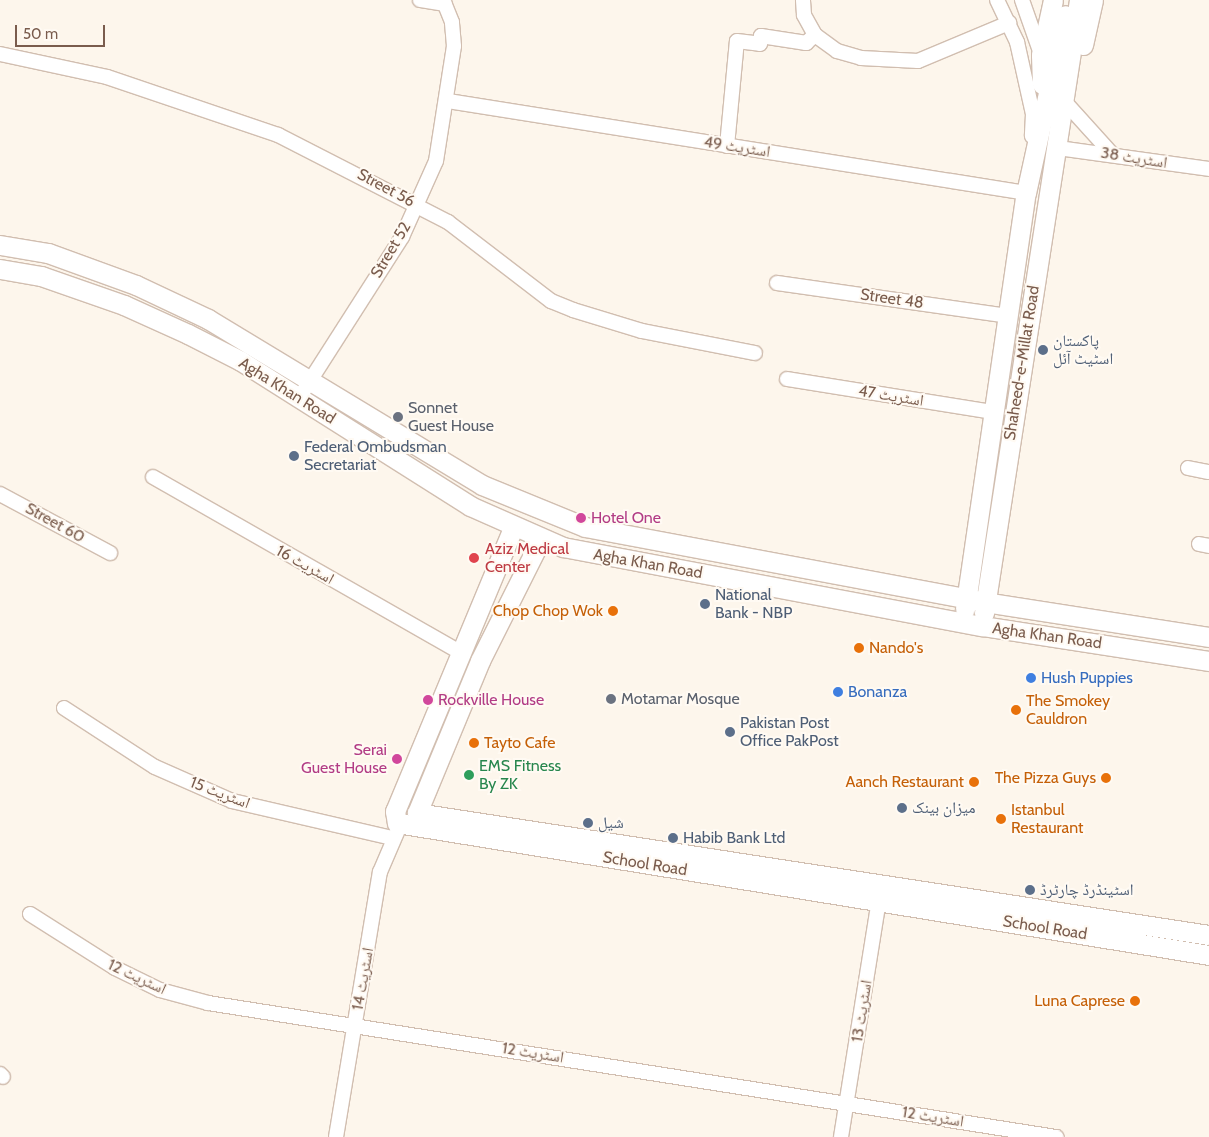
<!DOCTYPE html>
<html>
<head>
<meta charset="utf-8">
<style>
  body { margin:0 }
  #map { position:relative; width:1209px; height:1137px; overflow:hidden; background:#fdf6ec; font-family:Cabin,"Noto Naskh Arabic",sans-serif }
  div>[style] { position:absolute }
  .roads { filter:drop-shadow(1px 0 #d1beb0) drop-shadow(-1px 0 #d1beb0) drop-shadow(0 1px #d1beb0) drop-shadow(0 -1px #d1beb0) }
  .street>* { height:14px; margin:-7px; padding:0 7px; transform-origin:7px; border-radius:7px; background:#fff }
  .secondary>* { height:19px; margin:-9.5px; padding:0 9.5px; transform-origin:9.5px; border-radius:9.5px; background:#fff }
  .dots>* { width:14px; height:14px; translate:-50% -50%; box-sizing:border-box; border:2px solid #fffaf3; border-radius:50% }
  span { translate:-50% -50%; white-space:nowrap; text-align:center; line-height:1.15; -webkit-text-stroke:4px #fffaf3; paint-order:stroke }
  .street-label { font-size:16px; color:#7a5c4d }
  .service-label { font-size:16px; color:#4e5e75 }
  .left { translate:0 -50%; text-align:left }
  .worship-label { font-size:16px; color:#5b616d }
  .hotel-label { font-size:16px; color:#b23c85 }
  .right { translate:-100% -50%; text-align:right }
  .health-label { font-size:16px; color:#be3a42 }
  .food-label { font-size:16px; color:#c56008 }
  .shop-label { font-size:16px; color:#366cbe }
  .leisure-label { font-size:16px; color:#27864d }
  .scale { position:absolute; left:15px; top:25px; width:90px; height:22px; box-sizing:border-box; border:2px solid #7a5c4d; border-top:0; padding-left:6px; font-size:15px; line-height:18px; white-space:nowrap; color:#7a5c4d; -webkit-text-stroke:4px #fffaf3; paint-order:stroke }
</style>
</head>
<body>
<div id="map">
  <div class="roads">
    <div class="street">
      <div style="left:420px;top:0;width:25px;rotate:9deg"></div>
      <div style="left:997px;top:0;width:47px;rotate:64.5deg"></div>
      <div style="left:1017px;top:42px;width:74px;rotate:77.5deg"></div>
      <div style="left:1033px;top:114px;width:22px;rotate:93deg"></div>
      <div style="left:1022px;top:0;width:57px;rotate:70.6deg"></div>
      <div style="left:815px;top:35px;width:27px;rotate:36deg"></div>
      <div style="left:837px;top:51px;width:25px;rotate:16deg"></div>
      <div style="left:861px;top:58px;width:57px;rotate:3deg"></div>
      <div style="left:918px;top:61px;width:99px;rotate:-22.7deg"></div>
      <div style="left:0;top:54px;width:109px;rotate:12.1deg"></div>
      <div style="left:107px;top:77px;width:181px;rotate:18.7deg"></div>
      <div style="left:278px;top:135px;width:191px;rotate:27.1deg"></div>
      <div style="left:448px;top:222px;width:130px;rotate:37.5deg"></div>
      <div style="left:551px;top:301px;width:24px;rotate:22deg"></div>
      <div style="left:573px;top:310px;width:72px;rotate:16.9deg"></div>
      <div style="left:642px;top:331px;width:115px;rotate:11deg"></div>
      <div style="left:448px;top:101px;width:585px;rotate:9.04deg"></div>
      <div style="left:1064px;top:101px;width:72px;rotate:47.8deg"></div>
      <div style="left:727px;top:146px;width:105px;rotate:-84.6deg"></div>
      <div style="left:737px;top:41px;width:23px;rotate:7deg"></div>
      <div style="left:760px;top:44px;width:8px;rotate:-83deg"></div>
      <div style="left:761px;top:36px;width:46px;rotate:8.8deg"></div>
      <div style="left:806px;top:43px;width:12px;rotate:-42deg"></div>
      <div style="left:815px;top:35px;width:23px;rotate:-119deg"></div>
      <div style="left:804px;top:15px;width:15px;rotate:-94deg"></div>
      <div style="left:1058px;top:148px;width:152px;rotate:7.9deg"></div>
      <div style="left:777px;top:283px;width:233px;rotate:8.1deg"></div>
      <div style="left:787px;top:379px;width:210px;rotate:9.1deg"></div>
      <div style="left:299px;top:398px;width:191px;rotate:-57.4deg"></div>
      <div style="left:402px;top:237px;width:83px;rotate:-65.9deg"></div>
      <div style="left:436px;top:161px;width:116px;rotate:-81.1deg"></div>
      <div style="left:454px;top:46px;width:24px;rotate:-95deg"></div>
      <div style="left:452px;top:22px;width:24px;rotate:-112deg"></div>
      <div style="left:1188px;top:468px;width:21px;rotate:11deg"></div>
      <div style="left:153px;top:477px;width:351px;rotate:29.7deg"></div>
      <div style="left:0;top:494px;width:125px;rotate:28.2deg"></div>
      <div style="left:1199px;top:544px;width:10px;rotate:11deg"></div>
      <div style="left:64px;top:708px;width:108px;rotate:33deg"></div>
      <div style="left:155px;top:767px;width:84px;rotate:23.8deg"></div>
      <div style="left:232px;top:801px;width:164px;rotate:13deg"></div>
      <div style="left:30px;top:914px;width:101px;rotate:32.4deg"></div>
      <div style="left:115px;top:968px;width:50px;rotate:26.1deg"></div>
      <div style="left:160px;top:990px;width:50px;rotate:15.2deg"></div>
      <div style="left:208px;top:1003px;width:859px;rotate:8.98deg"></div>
      <div style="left:0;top:1074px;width:4px;rotate:45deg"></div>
      <div style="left:336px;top:1137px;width:269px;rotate:-80.6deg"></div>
      <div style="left:380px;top:872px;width:46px;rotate:-66.8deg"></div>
      <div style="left:841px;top:1137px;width:247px;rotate:-80.9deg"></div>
    </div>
    <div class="secondary">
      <div style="left:1083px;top:45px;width:46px;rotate:-77.5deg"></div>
      <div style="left:1042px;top:84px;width:29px;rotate:-92deg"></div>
      <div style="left:1041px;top:55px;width:56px;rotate:-77.7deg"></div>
      <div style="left:0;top:245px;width:49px;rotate:9.5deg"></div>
      <div style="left:48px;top:253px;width:94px;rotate:20deg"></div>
      <div style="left:136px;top:285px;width:80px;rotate:25.3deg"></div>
      <div style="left:208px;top:319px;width:320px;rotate:31.2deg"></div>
      <div style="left:482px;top:485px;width:111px;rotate:22.2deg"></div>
      <div style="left:585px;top:527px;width:407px;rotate:10.6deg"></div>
      <div style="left:985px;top:602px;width:227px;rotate:8.9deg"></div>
      <div style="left:0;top:269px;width:42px;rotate:9.7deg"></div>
      <div style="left:41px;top:276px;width:88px;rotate:19.3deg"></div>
      <div style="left:124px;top:305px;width:70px;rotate:24.4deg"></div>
      <div style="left:188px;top:334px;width:59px;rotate:27deg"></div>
      <div style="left:241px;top:361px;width:271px;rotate:32.3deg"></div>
      <div style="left:470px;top:506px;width:102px;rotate:23.8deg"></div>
      <div style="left:563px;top:547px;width:427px;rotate:10.7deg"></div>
      <div style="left:983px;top:626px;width:229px;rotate:8.8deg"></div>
      <div style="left:513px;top:528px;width:307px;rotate:112.6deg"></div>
      <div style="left:395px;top:811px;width:12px;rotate:81deg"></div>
      <div style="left:397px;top:823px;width:823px;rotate:9.23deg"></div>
      <div style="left:541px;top:539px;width:136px;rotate:116.6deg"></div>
      <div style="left:480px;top:661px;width:165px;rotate:112.5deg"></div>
      <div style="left:417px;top:813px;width:801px;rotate:8.76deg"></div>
      <div style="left:965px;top:609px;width:420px;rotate:-81.7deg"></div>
      <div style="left:1026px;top:193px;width:182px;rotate:-77.6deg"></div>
      <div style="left:984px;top:613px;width:620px;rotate:-81.19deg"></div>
    </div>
  </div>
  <div class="dots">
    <div style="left:1043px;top:350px;background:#5c6f8a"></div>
    <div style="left:398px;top:417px;background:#6b7280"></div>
    <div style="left:294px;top:456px;background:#5c6f8a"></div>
    <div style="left:581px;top:518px;background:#d1479c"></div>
    <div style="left:474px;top:558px;background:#e0444e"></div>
    <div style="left:705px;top:604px;background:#5c6f8a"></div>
    <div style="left:613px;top:611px;background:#e8710a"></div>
    <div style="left:859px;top:648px;background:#e8710a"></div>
    <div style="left:1031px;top:678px;background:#3f7fe0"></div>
    <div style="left:838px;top:692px;background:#3f7fe0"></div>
    <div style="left:611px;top:699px;background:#6b7280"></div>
    <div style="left:428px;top:700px;background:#d1479c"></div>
    <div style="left:1016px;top:710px;background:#e8710a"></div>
    <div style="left:730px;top:732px;background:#5c6f8a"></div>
    <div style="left:474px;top:743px;background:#e8710a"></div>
    <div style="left:397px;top:759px;background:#d1479c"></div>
    <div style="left:469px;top:775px;background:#2e9e5b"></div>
    <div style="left:1106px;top:778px;background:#e8710a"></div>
    <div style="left:974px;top:782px;background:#e8710a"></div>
    <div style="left:902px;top:808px;background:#5c6f8a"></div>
    <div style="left:1001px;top:819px;background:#e8710a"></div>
    <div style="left:588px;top:823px;background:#5c6f8a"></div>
    <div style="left:673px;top:838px;background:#5c6f8a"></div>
    <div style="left:1030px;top:890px;background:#5c6f8a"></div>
    <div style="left:1135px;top:1001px;background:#e8710a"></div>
  </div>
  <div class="street-label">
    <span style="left:737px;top:147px;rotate:9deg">اسٹریٹ 49</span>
    <span style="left:1134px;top:158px;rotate:9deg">اسٹریٹ 38</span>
    <span style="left:386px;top:188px;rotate:28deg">Street 56</span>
    <span style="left:391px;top:250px;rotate:-59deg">Street 52</span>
    <span style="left:892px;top:299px;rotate:8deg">Street 48</span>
    <span style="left:1022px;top:363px;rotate:-81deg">Shaheed-e-Millat Road</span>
    <span style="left:287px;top:391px;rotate:32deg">Agha Khan Road</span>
    <span style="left:891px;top:396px;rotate:9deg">اسٹریٹ 47</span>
    <span style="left:55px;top:523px;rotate:29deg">Street 60</span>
    <span style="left:648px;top:564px;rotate:10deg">Agha Khan Road</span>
    <span style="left:305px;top:565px;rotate:29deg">اسٹریٹ 16</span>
    <span style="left:1047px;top:636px;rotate:8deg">Agha Khan Road</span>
    <span style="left:220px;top:793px;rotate:21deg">اسٹریٹ 15</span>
    <span style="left:645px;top:864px;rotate:9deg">School Road</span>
    <span style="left:1045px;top:928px;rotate:9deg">School Road</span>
    <span style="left:137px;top:977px;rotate:25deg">اسٹریٹ 12</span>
    <span style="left:363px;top:979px;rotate:-80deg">اسٹریٹ 14</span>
    <span style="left:862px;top:1011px;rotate:-81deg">اسٹریٹ 13</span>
    <span style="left:533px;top:1053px;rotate:9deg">اسٹریٹ 12</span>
    <span style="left:933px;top:1117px;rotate:9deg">اسٹریٹ 12</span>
  </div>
  <div class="service-label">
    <span class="left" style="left:1053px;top:350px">پاکستان<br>اسٹیٹ آئل</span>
    <span class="left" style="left:304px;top:456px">Federal Ombudsman<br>Secretariat</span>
    <span class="left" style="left:715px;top:604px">National<br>Bank - NBP</span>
    <span class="left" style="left:740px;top:732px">Pakistan Post<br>Office PakPost</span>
    <span class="left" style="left:912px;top:808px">میزان بینک</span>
    <span class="left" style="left:598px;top:823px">شیل</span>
    <span class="left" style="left:683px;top:838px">Habib Bank Ltd</span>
    <span class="left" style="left:1040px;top:890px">اسٹینڈرڈ چارٹرڈ</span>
  </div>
  <div class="worship-label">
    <span class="left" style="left:408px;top:417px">Sonnet<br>Guest House</span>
    <span class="left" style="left:621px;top:699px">Motamar Mosque</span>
  </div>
  <div class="hotel-label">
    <span class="left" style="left:591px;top:518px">Hotel One</span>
    <span class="left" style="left:438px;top:700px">Rockville House</span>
    <span class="right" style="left:387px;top:759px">Serai<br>Guest House</span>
  </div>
  <div class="health-label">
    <span class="left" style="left:485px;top:558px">Aziz Medical<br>Center</span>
  </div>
  <div class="food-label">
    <span class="right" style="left:603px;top:611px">Chop Chop Wok</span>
    <span class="left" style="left:869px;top:648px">Nando's</span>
    <span class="left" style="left:1026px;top:710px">The Smokey<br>Cauldron</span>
    <span class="left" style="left:484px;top:743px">Tayto Cafe</span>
    <span class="right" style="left:1096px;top:778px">The Pizza Guys</span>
    <span class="right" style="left:964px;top:782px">Aanch Restaurant</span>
    <span class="left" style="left:1011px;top:819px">Istanbul<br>Restaurant</span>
    <span class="right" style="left:1125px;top:1001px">Luna Caprese</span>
  </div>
  <div class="shop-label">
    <span class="left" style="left:1041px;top:678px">Hush Puppies</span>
    <span class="left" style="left:848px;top:692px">Bonanza</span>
  </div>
  <div class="leisure-label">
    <span class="left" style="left:479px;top:775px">EMS Fitness<br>By ZK</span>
  </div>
  <div class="scale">50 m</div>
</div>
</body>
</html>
